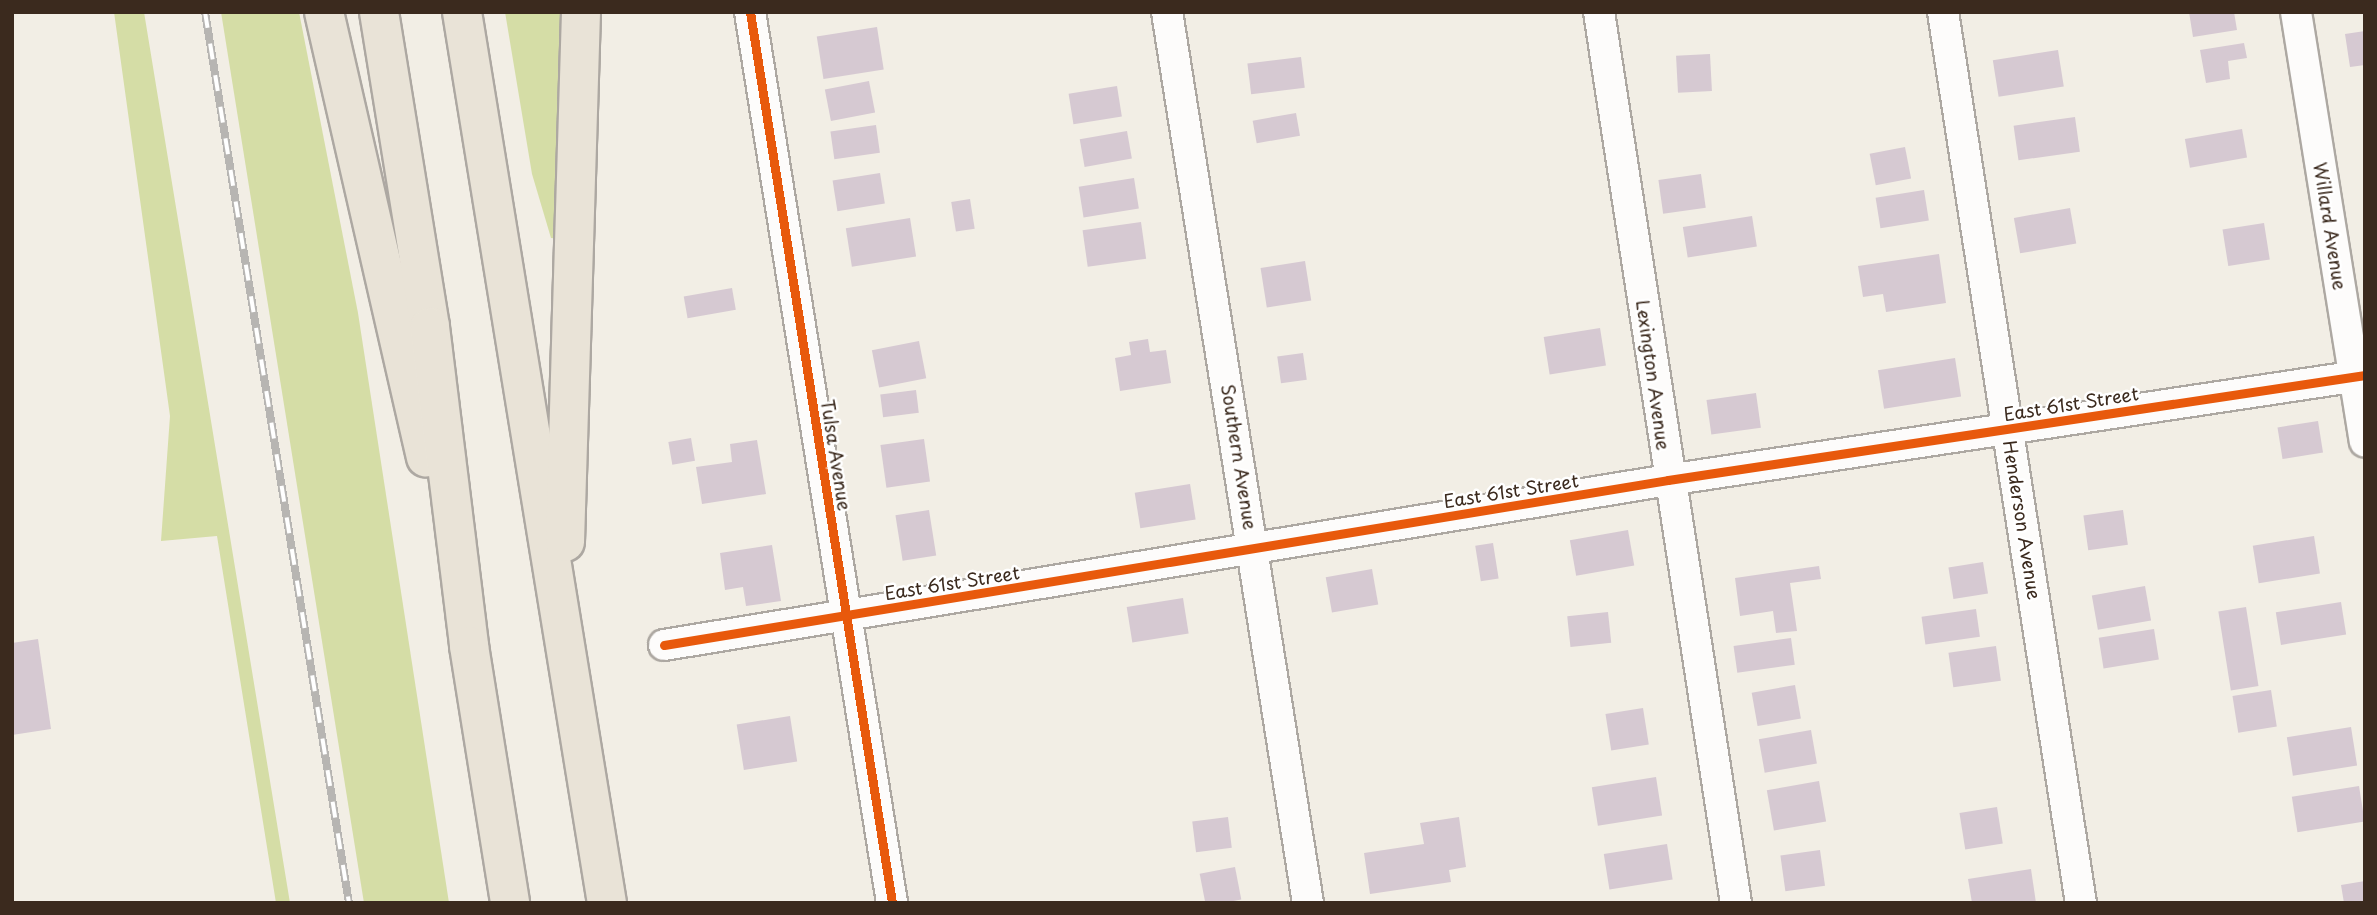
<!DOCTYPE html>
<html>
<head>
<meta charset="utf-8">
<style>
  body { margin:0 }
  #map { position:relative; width:2377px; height:915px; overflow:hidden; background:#f2eee5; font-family:"Playpen Sans",sans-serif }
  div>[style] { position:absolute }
  .green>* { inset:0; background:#d5dda6 }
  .building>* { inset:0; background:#d6c9d2; transform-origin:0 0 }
  .roads { filter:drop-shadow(2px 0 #ada8a2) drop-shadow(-2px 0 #ada8a2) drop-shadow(0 2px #ada8a2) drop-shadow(0 -2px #ada8a2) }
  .minor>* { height:30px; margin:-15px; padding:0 15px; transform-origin:15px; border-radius:15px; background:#fdfcfb }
  .highway>* { height:38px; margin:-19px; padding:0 19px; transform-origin:19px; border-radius:19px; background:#e9e3d7 }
  .rail>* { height:8px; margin-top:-4px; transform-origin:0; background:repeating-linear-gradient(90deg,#fff 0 16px,#b7b5b2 0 32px); box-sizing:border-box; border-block:2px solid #b7b5b2 }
  .cycleway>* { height:9px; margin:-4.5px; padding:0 4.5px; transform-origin:4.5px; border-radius:4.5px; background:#e8590c }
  span { translate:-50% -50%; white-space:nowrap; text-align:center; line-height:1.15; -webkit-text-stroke:5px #fff; paint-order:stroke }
  .street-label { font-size:18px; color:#3b2a1e }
  .frame { position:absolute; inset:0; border:14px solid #3b2a1e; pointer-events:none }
</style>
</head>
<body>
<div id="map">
  <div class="green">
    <div style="clip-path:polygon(114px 12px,144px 12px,290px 903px,276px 903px,217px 536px,161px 541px,170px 416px)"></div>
    <div style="clip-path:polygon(221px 12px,299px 12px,358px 313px,449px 903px,364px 903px)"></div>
    <div style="clip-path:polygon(505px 12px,568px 12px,561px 239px,551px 238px,532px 174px)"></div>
  </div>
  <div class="building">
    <div style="clip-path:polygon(2189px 12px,2234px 12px,2237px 30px,2193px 37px)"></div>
    <div style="left:877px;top:27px;width:43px;height:61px;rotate:81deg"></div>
    <div style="clip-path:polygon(2365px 31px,2365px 65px,2350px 67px,2345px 34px)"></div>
    <div style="clip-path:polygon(2244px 43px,2247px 58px,2228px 61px,2230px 79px,2206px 83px,2200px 50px)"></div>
    <div style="left:2058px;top:50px;width:37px;height:66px;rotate:81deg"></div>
    <div style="left:1710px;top:54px;width:37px;height:34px;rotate:87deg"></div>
    <div style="left:1301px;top:57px;width:31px;height:54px;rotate:83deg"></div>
    <div style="left:869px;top:81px;width:32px;height:45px;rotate:79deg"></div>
    <div style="left:1117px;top:86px;width:31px;height:49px;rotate:81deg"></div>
    <div style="left:1296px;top:113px;width:23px;height:44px;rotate:80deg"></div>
    <div style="left:2075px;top:117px;width:35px;height:62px;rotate:82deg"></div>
    <div style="left:876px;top:125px;width:28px;height:46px;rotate:82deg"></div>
    <div style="left:2242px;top:129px;width:29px;height:58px;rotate:80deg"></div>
    <div style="left:1127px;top:131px;width:28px;height:48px;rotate:80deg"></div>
    <div style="left:1905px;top:147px;width:32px;height:36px;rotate:79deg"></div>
    <div style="left:880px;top:173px;width:31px;height:48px;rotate:81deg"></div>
    <div style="left:1701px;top:174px;width:34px;height:43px;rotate:82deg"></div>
    <div style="left:1134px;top:178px;width:31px;height:56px;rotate:81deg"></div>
    <div style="left:1924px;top:190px;width:31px;height:49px;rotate:81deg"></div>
    <div style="left:970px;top:199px;width:30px;height:19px;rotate:81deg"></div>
    <div style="left:2070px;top:208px;width:36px;height:57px;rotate:80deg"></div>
    <div style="left:1752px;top:216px;width:31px;height:70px;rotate:81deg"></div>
    <div style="left:910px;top:218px;width:39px;height:65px;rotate:81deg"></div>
    <div style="left:1141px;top:222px;width:37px;height:59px;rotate:82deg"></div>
    <div style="left:2264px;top:223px;width:37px;height:42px;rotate:81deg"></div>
    <div style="clip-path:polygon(1939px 254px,1946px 303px,1886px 312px,1883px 294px,1863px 297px,1858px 266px)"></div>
    <div style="left:1305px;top:261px;width:40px;height:45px;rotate:81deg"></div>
    <div style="left:732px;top:288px;width:22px;height:49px;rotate:80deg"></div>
    <div style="left:1600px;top:328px;width:38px;height:57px;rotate:81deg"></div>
    <div style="clip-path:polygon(1148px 339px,1150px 352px,1166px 350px,1171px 383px,1120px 391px,1115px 358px,1131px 355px,1129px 342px)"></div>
    <div style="left:919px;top:341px;width:38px;height:48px;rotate:79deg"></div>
    <div style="left:1303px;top:353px;width:27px;height:26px;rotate:82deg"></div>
    <div style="left:1955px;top:358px;width:39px;height:78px;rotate:81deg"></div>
    <div style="left:916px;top:390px;width:23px;height:36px;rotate:83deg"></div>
    <div style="left:1756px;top:393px;width:35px;height:50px;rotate:82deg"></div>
    <div style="left:2318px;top:421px;width:32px;height:41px;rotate:81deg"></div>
    <div style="left:691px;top:438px;width:23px;height:23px;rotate:80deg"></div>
    <div style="left:924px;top:439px;width:43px;height:44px;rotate:82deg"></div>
    <div style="clip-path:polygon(757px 440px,766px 494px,702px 504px,696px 467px,732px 462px,730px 444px)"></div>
    <div style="left:1190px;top:484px;width:36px;height:56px;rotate:81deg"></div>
    <div style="left:929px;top:510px;width:46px;height:34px;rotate:81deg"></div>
    <div style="left:2123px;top:510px;width:35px;height:40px;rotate:82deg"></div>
    <div style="left:1628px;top:530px;width:36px;height:59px;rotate:80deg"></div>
    <div style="left:2314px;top:536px;width:38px;height:62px;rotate:81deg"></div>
    <div style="left:1493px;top:543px;width:36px;height:18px;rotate:81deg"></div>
    <div style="clip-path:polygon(772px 545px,781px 601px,746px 606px,743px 587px,725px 590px,720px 553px)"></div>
    <div style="left:1983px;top:562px;width:32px;height:35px;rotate:81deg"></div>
    <div style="clip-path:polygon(1819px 566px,1821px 579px,1790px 583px,1797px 631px,1776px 633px,1773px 611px,1740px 616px,1735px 578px)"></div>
    <div style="left:1372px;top:569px;width:36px;height:47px;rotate:80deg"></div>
    <div style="left:2145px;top:586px;width:35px;height:54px;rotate:80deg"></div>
    <div style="left:1183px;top:598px;width:36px;height:57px;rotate:81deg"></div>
    <div style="left:2341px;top:602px;width:33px;height:66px;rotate:81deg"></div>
    <div style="left:2246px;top:607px;width:80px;height:28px;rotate:81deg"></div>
    <div style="left:1976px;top:609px;width:28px;height:55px;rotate:82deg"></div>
    <div style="left:1608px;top:612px;width:31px;height:41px;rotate:84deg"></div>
    <div style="left:2154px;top:629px;width:31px;height:56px;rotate:81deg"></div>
    <div style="left:1791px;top:638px;width:27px;height:58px;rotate:82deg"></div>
    <div style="clip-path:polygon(38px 639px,51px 729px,12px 735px,12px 643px)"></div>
    <div style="left:1996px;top:646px;width:35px;height:48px;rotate:82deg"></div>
    <div style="left:1795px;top:685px;width:34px;height:44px;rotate:80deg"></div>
    <div style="left:2271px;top:690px;width:37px;height:39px;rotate:81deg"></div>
    <div style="left:1643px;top:708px;width:37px;height:38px;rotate:81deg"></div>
    <div style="left:790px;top:716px;width:46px;height:54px;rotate:81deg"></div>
    <div style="left:2351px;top:727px;width:39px;height:65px;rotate:81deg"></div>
    <div style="left:1811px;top:730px;width:34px;height:53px;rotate:80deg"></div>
    <div style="left:1656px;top:777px;width:39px;height:65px;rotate:81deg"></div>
    <div style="left:1819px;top:781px;width:41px;height:53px;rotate:80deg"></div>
    <div style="left:2359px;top:786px;width:36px;height:68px;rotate:81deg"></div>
    <div style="left:1997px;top:807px;width:37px;height:38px;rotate:81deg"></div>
    <div style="left:1228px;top:817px;width:31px;height:36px;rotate:83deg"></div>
    <div style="clip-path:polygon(1459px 817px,1466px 867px,1449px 870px,1451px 882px,1370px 894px,1364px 853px,1424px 844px,1420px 823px)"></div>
    <div style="left:1667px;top:844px;width:36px;height:64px;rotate:81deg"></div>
    <div style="left:1820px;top:850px;width:36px;height:40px;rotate:82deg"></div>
    <div style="left:1235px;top:867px;width:33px;height:36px;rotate:79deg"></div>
    <div style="clip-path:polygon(2031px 869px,2036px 903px,1972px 903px,1968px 879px)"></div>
    <div style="clip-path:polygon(2365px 881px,2365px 903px,2344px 903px,2341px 885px)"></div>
  </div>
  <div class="roads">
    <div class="minor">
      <div style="left:750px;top:12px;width:902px;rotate:80.94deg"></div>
      <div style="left:1167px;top:12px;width:902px;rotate:81.01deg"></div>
      <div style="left:1599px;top:12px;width:901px;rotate:81.26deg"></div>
      <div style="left:1943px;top:12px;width:902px;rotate:81.2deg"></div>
      <div style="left:2296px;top:12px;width:435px;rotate:80.9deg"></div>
      <div style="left:664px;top:645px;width:1017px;rotate:-9.33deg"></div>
      <div style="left:1668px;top:480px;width:705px;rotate:-8.57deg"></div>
    </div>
    <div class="highway">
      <div style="left:324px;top:12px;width:457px;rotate:77.1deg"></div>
      <div style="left:379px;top:12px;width:319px;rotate:80.8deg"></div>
      <div style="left:430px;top:327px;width:321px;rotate:83deg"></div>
      <div style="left:469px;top:646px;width:260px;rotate:80.9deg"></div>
      <div style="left:462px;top:12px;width:903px;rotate:80.76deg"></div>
      <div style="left:565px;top:542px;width:530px;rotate:-88.27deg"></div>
    </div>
  </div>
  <div class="rail">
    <div style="left:205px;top:12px;width:903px;rotate:80.82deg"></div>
  </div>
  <div class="cycleway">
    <div style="left:750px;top:12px;width:902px;rotate:80.94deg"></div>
    <div style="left:664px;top:645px;width:1017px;rotate:-9.33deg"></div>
    <div style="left:1668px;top:480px;width:705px;rotate:-8.57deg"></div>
  </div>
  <div class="street-label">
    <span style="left:2330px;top:226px;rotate:81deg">Willard Avenue</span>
    <span style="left:1653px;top:375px;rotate:82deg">Lexington Avenue</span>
    <span style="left:2071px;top:404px;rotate:-9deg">East 61st Street</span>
    <span style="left:836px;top:455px;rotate:81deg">Tulsa Avenue</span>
    <span style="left:1239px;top:457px;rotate:81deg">Southern Avenue</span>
    <span style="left:1511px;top:491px;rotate:-9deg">East 61st Street</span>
    <span style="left:2022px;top:520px;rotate:81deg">Henderson Avenue</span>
    <span style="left:952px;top:583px;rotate:-9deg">East 61st Street</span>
  </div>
  <div class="frame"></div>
</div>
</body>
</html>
